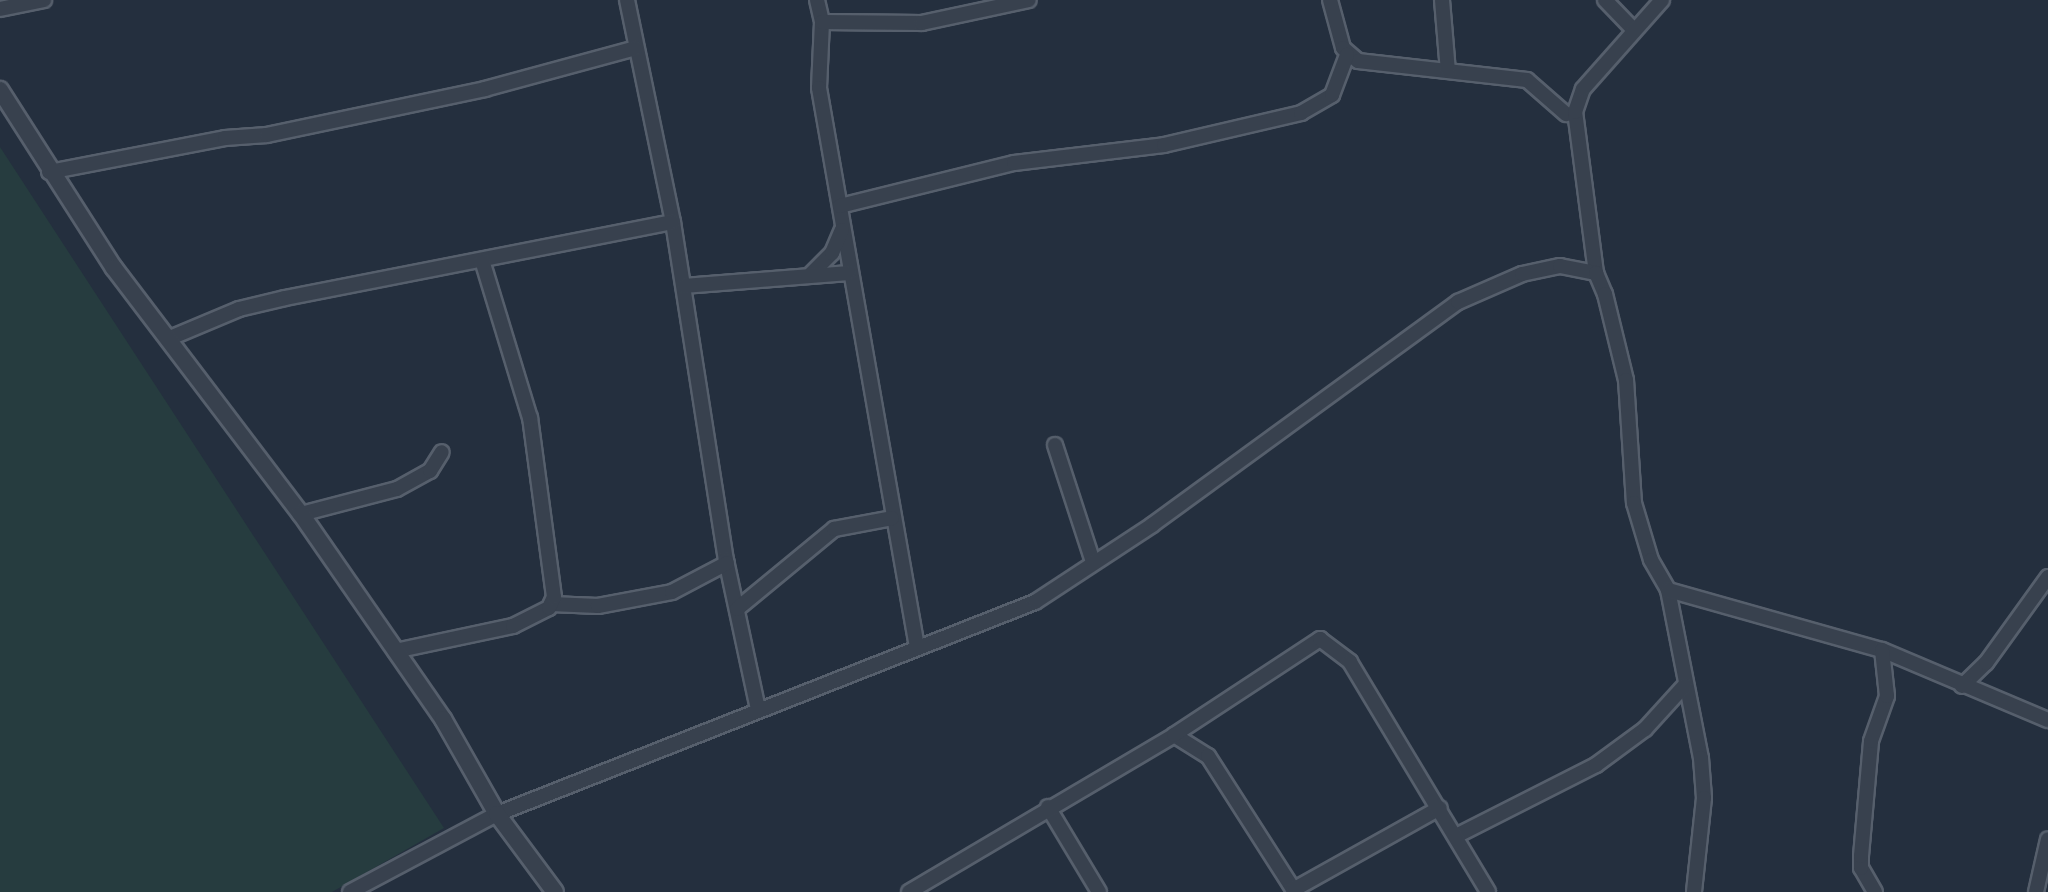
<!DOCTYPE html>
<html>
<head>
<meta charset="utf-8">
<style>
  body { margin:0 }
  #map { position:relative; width:2048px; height:892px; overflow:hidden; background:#242f3e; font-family:"Titillium Web",sans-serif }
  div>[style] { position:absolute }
  .green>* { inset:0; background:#263c3f }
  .roads { filter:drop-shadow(2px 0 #565f6c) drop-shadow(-2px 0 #565f6c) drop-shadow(0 2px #565f6c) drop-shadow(0 -2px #565f6c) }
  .minor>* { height:14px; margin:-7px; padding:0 7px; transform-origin:7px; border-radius:7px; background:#38414e }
  .tertiary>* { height:16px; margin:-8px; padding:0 8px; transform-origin:8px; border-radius:8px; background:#38414e }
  span { translate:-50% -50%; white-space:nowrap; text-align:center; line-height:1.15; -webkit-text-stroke:5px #1d2633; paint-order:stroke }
</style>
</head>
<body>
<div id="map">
  <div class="green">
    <div style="clip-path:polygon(0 147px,444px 828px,332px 892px,0 892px)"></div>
  </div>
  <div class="roads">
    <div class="minor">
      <div style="left:627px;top:0;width:227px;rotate:78.3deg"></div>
      <div style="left:673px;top:222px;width:342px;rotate:81.1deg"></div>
      <div style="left:726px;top:560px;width:152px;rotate:77.9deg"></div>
      <div style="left:817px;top:0;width:23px;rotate:77deg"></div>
      <div style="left:822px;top:22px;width:66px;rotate:92.6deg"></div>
      <div style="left:819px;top:88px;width:568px;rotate:80.06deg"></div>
      <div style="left:1330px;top:0;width:50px;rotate:74.8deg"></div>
      <div style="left:1343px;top:48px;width:20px;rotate:41deg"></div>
      <div style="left:1358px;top:61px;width:170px;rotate:6.4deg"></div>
      <div style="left:1527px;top:80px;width:52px;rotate:41.1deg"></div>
      <div style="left:1442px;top:0;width:71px;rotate:85.2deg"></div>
      <div style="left:1605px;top:0;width:40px;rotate:46deg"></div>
      <div style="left:0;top:9px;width:45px;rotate:-11.6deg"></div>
      <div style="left:822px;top:22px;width:100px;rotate:0.6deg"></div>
      <div style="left:922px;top:23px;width:109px;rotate:-12.1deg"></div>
      <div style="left:49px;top:172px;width:179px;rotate:-10.9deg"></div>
      <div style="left:225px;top:138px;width:42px;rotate:-4.1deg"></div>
      <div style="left:267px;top:135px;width:223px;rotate:-11.9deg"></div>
      <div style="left:485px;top:89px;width:156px;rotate:-15.2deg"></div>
      <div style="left:840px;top:206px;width:179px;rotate:-13.9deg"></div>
      <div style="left:1014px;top:163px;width:151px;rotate:-6.8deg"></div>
      <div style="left:1164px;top:145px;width:141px;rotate:-13.1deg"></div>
      <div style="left:1301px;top:113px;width:36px;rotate:-30deg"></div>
      <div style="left:1332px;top:95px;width:43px;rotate:-69.4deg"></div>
      <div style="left:1596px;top:273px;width:162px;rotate:-97.4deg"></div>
      <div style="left:1575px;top:112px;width:24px;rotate:-71deg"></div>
      <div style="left:1583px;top:89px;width:119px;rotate:-48.4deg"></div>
      <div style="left:811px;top:274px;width:30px;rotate:-45deg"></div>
      <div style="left:832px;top:253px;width:25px;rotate:-67deg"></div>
      <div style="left:684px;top:286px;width:165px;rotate:-4.5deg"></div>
      <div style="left:170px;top:338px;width:75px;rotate:-22.8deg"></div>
      <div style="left:239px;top:309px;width:47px;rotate:-13.4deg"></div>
      <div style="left:285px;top:298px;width:395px;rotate:-11.1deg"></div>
      <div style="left:1055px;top:445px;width:123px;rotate:72deg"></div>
      <div style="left:301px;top:514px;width:99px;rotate:-14.6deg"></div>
      <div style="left:397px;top:489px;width:38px;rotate:-29deg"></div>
      <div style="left:430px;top:471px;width:22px;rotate:-58deg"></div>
      <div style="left:1668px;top:590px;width:171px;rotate:78.9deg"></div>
      <div style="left:1701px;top:758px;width:40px;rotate:85.7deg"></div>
      <div style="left:1704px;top:798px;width:95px;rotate:96.1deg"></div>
      <div style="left:551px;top:604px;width:47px;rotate:2.4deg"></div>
      <div style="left:598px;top:606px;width:75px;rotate:-10.7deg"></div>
      <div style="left:672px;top:592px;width:62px;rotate:-27.8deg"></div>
      <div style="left:737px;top:609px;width:126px;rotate:-39.5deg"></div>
      <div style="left:834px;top:529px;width:59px;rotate:-10.7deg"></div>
      <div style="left:395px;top:651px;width:121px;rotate:-12deg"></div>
      <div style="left:513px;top:626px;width:40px;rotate:-26.6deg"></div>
      <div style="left:549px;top:608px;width:12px;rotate:-66deg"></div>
      <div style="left:554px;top:597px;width:181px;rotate:-97.6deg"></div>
      <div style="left:530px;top:418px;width:165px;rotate:-106.9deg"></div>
      <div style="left:1962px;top:686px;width:33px;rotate:-44deg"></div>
      <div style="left:1986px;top:663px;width:106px;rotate:-54.2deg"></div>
      <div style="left:1174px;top:735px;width:40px;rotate:32deg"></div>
      <div style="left:1208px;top:756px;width:161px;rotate:57.4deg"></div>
      <div style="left:1048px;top:807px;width:99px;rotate:59deg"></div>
      <div style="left:1456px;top:836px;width:157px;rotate:-26.9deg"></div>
      <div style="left:1596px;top:765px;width:61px;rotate:-36.3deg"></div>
      <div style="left:1645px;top:729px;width:59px;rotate:-47.7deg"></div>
      <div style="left:1293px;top:890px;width:168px;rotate:-29.2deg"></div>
      <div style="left:350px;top:892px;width:166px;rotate:-28deg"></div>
      <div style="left:497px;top:814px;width:578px;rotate:-21.51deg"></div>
      <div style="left:1035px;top:602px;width:140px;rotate:-33.3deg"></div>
      <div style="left:1152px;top:525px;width:379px;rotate:-36.1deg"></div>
      <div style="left:1458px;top:302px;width:70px;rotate:-23.6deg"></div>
      <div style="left:1522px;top:274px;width:39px;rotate:-12deg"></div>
      <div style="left:1560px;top:266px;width:37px;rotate:11deg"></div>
      <div style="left:1596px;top:273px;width:23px;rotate:67deg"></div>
      <div style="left:1605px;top:294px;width:89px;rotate:76.3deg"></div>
      <div style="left:1626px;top:380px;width:123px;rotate:86.3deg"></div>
      <div style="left:1634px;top:503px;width:59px;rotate:73.4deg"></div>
      <div style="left:1651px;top:560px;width:34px;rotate:60deg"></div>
      <div style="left:1668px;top:590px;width:222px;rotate:15.7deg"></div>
      <div style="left:1882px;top:650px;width:180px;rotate:22.9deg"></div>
      <div style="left:909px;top:892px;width:308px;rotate:-30.6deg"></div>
      <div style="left:1174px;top:735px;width:175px;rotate:-33.3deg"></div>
      <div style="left:1320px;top:639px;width:38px;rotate:37deg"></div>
      <div style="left:1350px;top:662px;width:268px;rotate:59deg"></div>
      <div style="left:1875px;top:892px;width:28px;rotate:-120deg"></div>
      <div style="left:1861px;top:868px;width:12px;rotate:-90deg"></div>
      <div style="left:1861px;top:856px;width:115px;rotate:-85deg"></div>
      <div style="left:1871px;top:741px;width:48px;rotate:-70.4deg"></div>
      <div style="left:1887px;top:696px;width:46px;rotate:-96.2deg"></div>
      <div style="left:2036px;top:892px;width:54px;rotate:-77.2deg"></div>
    </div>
    <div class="tertiary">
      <div style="left:0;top:90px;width:211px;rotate:57.4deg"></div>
      <div style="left:114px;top:268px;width:309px;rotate:52.8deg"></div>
      <div style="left:301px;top:514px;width:249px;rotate:55.3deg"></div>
      <div style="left:443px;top:719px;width:109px;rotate:60.4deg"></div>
      <div style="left:497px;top:814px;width:97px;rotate:53.4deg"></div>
    </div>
  </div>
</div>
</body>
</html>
